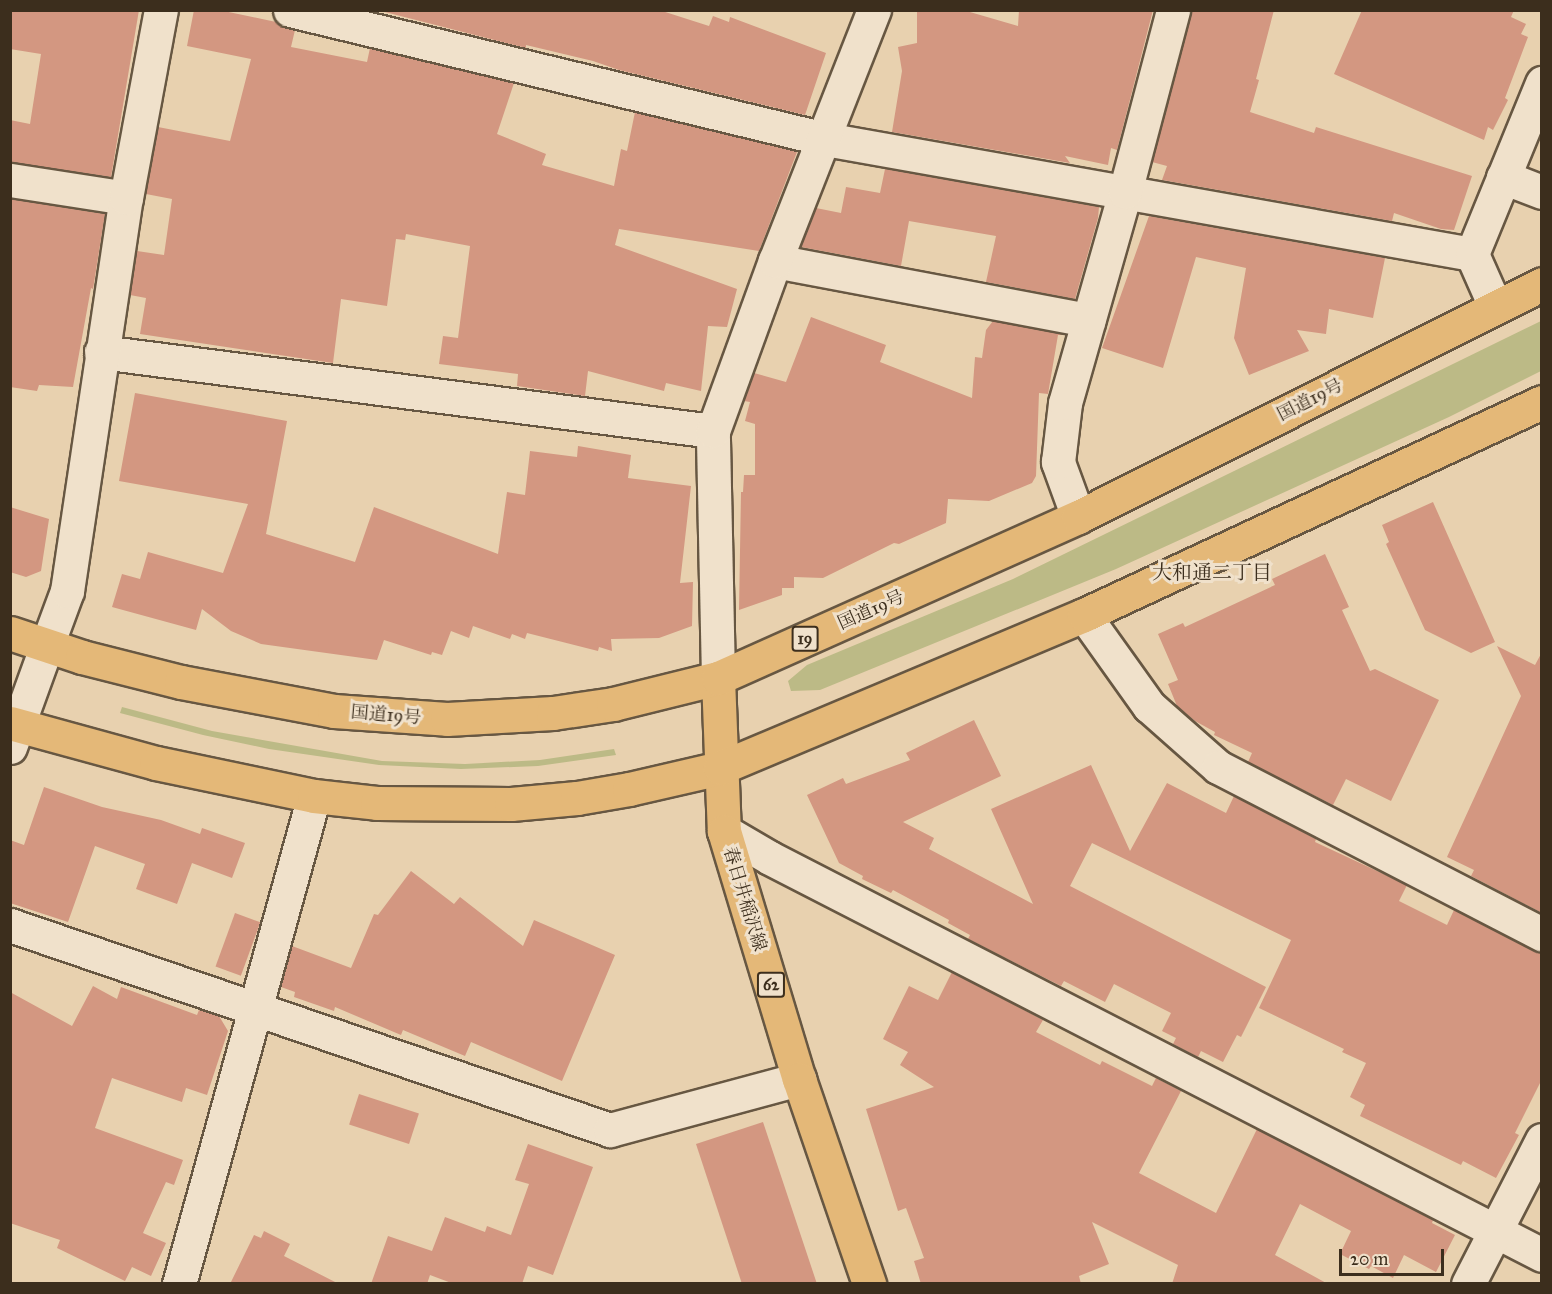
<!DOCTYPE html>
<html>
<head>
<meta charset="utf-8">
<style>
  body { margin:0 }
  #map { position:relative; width:1552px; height:1294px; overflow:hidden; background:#e8d1af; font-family:"IM FELL Great Primer","Noto Serif JP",serif }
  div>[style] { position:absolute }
  .green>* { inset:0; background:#bcba86 }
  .building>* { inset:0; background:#d39781; transform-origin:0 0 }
  .roads { filter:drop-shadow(2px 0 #675742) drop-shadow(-2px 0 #675742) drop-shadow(0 2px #675742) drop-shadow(0 -2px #675742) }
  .street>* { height:33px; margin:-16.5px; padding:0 16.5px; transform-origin:16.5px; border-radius:16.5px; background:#f0e1cb }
  .secondary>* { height:33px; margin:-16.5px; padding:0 16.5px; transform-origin:16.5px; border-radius:16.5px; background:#f0e1cb }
  .primary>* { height:33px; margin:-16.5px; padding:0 16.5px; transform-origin:16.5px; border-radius:16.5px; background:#e4b878 }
  .highway>* { height:33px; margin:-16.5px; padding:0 16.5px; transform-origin:16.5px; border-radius:16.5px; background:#e4b878 }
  span { translate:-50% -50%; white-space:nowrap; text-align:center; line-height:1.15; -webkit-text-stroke:6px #f0e1cb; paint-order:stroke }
  .shield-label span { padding:2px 4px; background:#f0e1cb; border:2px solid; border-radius:4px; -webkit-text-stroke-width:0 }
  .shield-label { font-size:16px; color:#3c2e1d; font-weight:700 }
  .street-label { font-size:18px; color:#3c2e1d }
  .neighbourhood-label { font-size:20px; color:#3c2e1d }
  .frame { position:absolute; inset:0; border:12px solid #3c2e1d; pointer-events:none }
  .scale { position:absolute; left:1339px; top:1249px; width:105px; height:27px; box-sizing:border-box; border:3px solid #3c2e1d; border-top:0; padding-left:8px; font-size:18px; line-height:21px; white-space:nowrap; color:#3c2e1d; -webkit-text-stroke:4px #f0e1cb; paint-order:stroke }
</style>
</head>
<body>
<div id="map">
  <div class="green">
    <div style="clip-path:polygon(1541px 321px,1541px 371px,1449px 417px,1116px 569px,820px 690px,791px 691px,788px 681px,807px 665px,1013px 579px)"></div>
    <div style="clip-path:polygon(122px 707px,212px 731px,382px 761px,465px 764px,540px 760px,614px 749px,616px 755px,538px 766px,461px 769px,379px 765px,269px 749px,203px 735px,120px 713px)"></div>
  </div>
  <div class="building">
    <div style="clip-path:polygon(10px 10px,139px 10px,111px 177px,10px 162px,10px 120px,30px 124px,41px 54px,10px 49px)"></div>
    <div style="clip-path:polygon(194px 10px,219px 10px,276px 22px,295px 30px,291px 47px,367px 62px,370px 48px,514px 83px,497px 134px,546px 154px,542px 165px,614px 186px,621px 149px,627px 151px,635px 112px,797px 152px,759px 251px,619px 229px,615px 245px,737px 289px,727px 327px,708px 326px,701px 391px,666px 383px,664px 391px,588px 371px,585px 396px,517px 386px,518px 374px,439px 364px,443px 336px,458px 338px,470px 246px,406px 234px,405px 240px,396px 239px,387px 306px,341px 299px,333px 363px,140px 334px,146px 298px,130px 295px,137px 251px,164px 255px,172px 199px,146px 194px,158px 127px,230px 141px,251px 59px,187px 46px)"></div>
    <div style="clip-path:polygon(377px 10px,659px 10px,709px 26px,713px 16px,729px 22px,730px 17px,826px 53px,805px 115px,619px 70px,593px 61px,526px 45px,526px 48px)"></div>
    <div style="clip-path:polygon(917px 10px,963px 10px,1018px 26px,1019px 10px,1153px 10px,1117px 150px,1111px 148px,1108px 165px,1065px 156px,1070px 163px,892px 132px,902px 71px,898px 47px,917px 43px)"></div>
    <div style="clip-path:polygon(1191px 10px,1274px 10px,1256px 79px,1259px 80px,1250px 112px,1314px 133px,1316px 127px,1472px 176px,1454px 230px,1441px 229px,1394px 213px,1392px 221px,1162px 180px,1167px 166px,1152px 162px)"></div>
    <div style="clip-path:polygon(1362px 10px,1514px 10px,1511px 17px,1526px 24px,1521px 34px,1528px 37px,1505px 98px,1508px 100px,1493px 130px,1488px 127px,1484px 140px,1334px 74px)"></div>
    <div style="clip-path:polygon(885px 169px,1099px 207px,1098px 218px,1075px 299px,986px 282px,996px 236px,909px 221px,901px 266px,801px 247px,816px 208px,841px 213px,846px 187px,880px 193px)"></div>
    <div style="clip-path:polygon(10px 199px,105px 214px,93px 289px,91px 288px,73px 387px,39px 385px,37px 391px,10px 387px)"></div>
    <div style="clip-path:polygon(1149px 216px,1385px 258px,1373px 318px,1329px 309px,1326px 334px,1297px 330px,1309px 351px,1249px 375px,1234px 338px,1246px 268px,1196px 257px,1163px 368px,1102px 348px)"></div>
    <div style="clip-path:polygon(811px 317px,886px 345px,880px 362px,972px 398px,975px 357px,982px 358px,986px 330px,993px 321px,1065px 335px,1058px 335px,1048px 394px,1039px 393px,1036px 476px,1032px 483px,989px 501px,948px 499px,946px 523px,899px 544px,894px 543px,823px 578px,794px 577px,794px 588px,782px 588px,782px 595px,739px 610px,741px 492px,743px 492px,744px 475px,755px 475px,755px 424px,745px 421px,750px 402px,744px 401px,754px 373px,786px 382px)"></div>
    <div style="clip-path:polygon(135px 393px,287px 421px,266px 534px,355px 562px,374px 507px,498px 554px,507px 492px,525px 495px,530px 451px,577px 457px,578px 446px,631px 455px,628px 478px,691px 486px,680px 583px,693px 582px,692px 626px,659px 638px,611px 639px,612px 651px,599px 647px,598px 651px,527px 633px,525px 639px,512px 634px,510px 639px,473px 626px,469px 638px,451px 631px,442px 655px,432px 652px,431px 655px,384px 640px,377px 660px,261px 644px,231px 631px,202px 609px,196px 630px,112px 607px,122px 574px,140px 579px,148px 552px,223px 573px,248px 504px,119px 481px)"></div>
    <div style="clip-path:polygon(1433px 502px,1495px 642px,1471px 653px,1425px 630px,1386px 544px,1389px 542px,1382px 525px)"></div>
    <div style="clip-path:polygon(10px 507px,49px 519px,41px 571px,26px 577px,10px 572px)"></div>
    <div style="clip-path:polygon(1325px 554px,1349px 607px,1342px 610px,1370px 671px,1375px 669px,1439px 700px,1391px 801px,1346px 779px,1333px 805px,1248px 762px,1252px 753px,1214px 735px,1215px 732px,1195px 721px,1177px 706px,1168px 684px,1178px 680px,1158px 634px,1183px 623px,1185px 627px,1275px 585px,1272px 579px)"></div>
    <div style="clip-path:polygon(1497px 646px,1535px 665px,1542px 652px,1542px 913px,1471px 876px,1474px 870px,1447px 857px,1521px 696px)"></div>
    <div style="clip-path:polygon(974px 720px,1001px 776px,903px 822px,934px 838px,929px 849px,1033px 904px,991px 809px,1091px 765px,1130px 851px,1167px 783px,1226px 813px,1234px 796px,1316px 839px,1315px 842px,1407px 885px,1399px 901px,1447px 925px,1454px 910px,1542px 952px,1542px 1079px,1515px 1133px,1519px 1135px,1496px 1178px,1463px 1161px,1461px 1165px,1360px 1116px,1365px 1105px,1350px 1097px,1366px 1063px,1342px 1052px,1344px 1049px,1259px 1008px,1291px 940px,1092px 843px,1070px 886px,1266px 987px,1241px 1037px,1237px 1035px,1223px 1062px,1201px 1051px,1198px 1057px,1173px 1044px,1176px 1038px,1162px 1031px,1171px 1013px,1114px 984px,1105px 1002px,1064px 981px,1061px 986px,968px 939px,970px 935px,948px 923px,949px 920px,893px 890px,891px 893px,862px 879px,863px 876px,839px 863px,807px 795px,843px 778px,846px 784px,910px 760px,906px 753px)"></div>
    <div style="clip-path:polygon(44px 787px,102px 807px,161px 820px,200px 834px,202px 828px,245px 843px,232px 878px,192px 863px,177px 904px,136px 889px,145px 864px,95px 846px,68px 922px,10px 903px,10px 840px,24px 845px)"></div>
    <div style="clip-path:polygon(411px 871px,454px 904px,460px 897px,523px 946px,534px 920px,615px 955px,562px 1081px,471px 1042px,465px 1056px,403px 1030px,401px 1035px,335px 1007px,334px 1011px,294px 997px,295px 992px,281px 987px,292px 946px,351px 968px,374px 914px,378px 915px)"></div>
    <div style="left:235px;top:913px;width:27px;height:57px;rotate:20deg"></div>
    <div style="clip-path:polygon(952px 972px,1043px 1020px,1036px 1032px,1100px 1065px,1102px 1061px,1152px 1086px,1156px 1078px,1181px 1091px,1139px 1173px,1216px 1213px,1257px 1129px,1433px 1220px,1432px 1223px,1455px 1235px,1436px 1272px,1404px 1255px,1393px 1278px,1371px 1266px,1369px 1269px,1340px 1254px,1351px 1231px,1300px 1204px,1275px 1255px,1328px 1284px,1172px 1284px,1178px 1265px,1092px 1222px,1109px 1264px,1079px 1276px,1081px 1284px,921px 1284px,914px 1261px,924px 1258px,906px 1208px,898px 1211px,866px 1109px,934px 1087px,900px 1065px,908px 1052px,883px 1039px,909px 986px,938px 1000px)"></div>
    <div style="clip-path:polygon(93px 986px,117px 999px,121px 987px,197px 1015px,199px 1010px,219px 1016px,228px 1031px,207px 1095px,186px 1088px,182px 1102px,112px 1078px,95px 1128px,183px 1160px,174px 1185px,166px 1182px,143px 1233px,166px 1243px,151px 1276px,132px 1267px,125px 1281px,57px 1248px,60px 1240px,10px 1223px,10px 992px,72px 1026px)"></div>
    <div style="left:359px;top:1094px;width:63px;height:32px;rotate:18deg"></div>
    <div style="clip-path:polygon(763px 1122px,817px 1284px,742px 1284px,696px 1144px)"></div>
    <div style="clip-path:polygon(528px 1144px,593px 1167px,553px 1275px,528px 1266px,522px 1284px,454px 1284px,430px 1275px,427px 1284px,371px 1284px,388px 1236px,432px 1251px,445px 1217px,485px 1232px,487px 1226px,511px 1235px,529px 1184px,515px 1180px)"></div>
    <div style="clip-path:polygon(264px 1231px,290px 1244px,284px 1256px,339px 1284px,230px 1284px,254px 1235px,261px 1238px)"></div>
  </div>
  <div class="roads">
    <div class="street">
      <div style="left:290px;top:10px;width:550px;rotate:13.56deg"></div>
      <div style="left:825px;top:139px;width:657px;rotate:10.08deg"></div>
      <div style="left:1503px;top:177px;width:42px;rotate:21deg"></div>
      <div style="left:10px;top:180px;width:117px;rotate:8.8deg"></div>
      <div style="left:775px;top:261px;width:319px;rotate:10.7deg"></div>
      <div style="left:1495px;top:306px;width:57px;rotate:-113.9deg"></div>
      <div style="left:1472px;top:254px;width:185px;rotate:-67.7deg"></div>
      <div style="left:101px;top:352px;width:617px;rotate:7.36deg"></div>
      <div style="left:1078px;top:517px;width:59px;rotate:-110deg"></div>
      <div style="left:1058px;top:462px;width:59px;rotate:-83.2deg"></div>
      <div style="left:1065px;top:403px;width:219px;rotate:-74.1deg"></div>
      <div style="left:1125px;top:192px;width:188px;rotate:-75.2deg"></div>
      <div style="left:1084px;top:615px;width:112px;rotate:54.5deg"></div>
      <div style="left:1149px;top:706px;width:92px;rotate:41.5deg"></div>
      <div style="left:1218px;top:767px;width:365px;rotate:27.3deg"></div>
      <div style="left:47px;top:645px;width:58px;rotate:-69.7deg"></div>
      <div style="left:67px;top:591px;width:397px;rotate:-81.5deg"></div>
      <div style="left:126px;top:198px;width:191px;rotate:-79.5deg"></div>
      <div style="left:718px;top:678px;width:247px;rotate:-91.2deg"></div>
      <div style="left:713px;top:431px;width:181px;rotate:-70deg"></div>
      <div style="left:775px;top:261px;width:270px;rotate:-68.5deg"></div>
      <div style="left:724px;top:831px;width:53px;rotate:30.4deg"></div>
      <div style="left:770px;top:858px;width:868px;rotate:27.21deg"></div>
      <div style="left:10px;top:925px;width:634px;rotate:18.86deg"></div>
      <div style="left:610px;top:1130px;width:196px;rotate:-15.1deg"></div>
      <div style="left:179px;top:1284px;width:506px;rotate:-74.54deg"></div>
      <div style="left:1468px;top:1284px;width:162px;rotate:-62.8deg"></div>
    </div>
    <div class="secondary">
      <div style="left:10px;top:747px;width:109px;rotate:-70.1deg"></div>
    </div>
    <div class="primary">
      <div style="left:718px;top:678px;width:153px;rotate:87.8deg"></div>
      <div style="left:724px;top:831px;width:259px;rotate:73.2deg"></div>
      <div style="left:799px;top:1079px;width:217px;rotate:71.1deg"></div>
    </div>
    <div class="highway">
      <div style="left:10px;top:633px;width:76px;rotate:18.4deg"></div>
      <div style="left:82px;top:657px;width:102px;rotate:14.2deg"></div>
      <div style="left:181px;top:682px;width:156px;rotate:10.7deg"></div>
      <div style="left:334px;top:711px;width:113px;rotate:4deg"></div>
      <div style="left:447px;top:719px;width:106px;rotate:-3.2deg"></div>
      <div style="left:553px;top:713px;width:61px;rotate:-8.5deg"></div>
      <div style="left:613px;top:704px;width:108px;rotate:-13.9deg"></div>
      <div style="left:718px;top:678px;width:394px;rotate:-24.1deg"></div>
      <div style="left:1078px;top:517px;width:519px;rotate:-26.66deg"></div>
      <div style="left:10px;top:723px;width:151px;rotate:15.3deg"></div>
      <div style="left:156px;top:763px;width:161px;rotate:11.8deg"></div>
      <div style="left:314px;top:796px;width:63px;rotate:6.3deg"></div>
      <div style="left:377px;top:803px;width:134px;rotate:0.4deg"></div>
      <div style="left:511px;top:804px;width:66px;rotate:-5.2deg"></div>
      <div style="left:577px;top:798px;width:53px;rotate:-9.8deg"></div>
      <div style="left:629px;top:789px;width:93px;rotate:-13deg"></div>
      <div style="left:720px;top:768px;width:395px;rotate:-22.8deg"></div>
      <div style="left:1084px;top:615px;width:505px;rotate:-24.94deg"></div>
    </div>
  </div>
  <div class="shield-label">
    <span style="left:805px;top:639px">19</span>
    <span style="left:771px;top:985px">62</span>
  </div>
  <div class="street-label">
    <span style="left:1310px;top:400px;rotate:-27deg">国道19号</span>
    <span style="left:871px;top:610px;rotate:-24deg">国道19号</span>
    <span style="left:386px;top:715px;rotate:5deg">国道19号</span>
    <span style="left:745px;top:899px;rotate:73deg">春日井稲沢線</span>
  </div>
  <div class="neighbourhood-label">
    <span style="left:1212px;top:572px">大和通二丁目</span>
  </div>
  <div class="frame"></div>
  <div class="scale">20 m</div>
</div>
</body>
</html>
